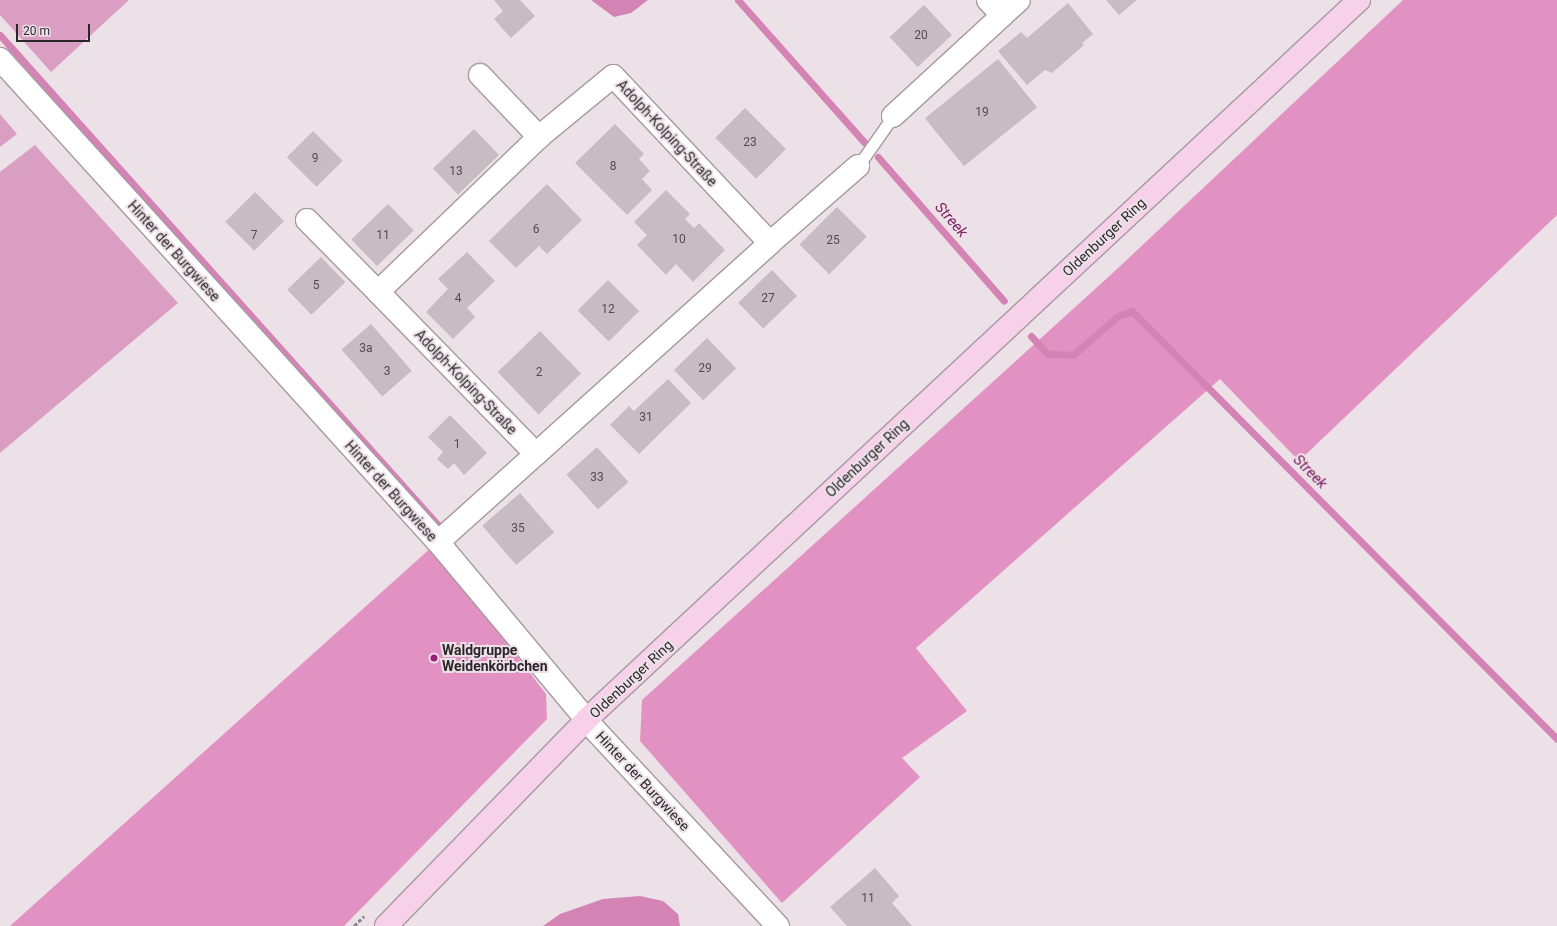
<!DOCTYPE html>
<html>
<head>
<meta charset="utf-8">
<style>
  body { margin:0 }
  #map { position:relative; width:1557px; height:926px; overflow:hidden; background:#ede1e8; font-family:Roboto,sans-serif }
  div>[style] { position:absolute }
  .green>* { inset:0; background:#da9ec2 }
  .forest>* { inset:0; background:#e291c3 }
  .water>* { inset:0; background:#d483b5 }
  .stream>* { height:7px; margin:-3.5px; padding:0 3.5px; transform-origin:3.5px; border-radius:3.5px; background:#d483b5 }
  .building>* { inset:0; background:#c7bcc2; transform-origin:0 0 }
  .path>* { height:2.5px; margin-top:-1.25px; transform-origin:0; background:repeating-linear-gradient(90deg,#8e868a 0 4px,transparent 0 6px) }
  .roads { filter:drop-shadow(1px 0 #a69aa1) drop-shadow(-1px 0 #a69aa1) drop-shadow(0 1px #a69aa1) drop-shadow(0 -1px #a69aa1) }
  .lane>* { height:11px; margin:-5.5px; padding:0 5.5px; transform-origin:5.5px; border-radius:5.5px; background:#fff }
  .street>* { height:22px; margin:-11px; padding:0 11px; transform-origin:11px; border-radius:11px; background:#fff }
  .secondary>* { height:22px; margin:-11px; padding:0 11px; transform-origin:11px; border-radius:11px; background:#f6d1e9 }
  .dots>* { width:11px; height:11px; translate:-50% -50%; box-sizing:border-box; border:2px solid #ede1e8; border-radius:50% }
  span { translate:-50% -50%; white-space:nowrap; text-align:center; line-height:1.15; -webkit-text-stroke:4px #ede1e8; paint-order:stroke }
  .number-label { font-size:12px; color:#524c4f }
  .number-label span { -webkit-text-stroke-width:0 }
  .street-label { font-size:14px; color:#2b2729 }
  .poi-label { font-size:14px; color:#2b2729; font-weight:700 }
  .left { translate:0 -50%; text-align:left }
  .water-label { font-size:15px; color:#7e2061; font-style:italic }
  .scale { position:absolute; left:16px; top:24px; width:74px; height:18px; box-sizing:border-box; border:2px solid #2b2729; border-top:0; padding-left:5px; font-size:12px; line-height:14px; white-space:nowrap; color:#2b2729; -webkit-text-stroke:3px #ede1e8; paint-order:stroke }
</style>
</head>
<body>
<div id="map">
  <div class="green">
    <div style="clip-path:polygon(0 0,129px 0,51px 72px,0 15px)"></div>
    <div style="clip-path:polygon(0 114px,17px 134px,0 147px)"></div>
    <div style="clip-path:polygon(35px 145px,178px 303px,0 453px,0 172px)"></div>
  </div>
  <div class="forest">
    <div style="clip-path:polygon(1403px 0,1557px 0,1557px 215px,1299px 461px,1220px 379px,916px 648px,967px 711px,902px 758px,920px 777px,782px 903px,640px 741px,642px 700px,1116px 270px)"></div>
    <div style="clip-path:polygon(433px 546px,546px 694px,547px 719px,344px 926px,10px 926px)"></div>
  </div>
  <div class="water">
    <div style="clip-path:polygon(591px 0,648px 0,631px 13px,614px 17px)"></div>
    <div style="clip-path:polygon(640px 896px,663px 901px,678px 914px,680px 926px,543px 926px,560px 914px,603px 899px)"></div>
  </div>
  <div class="stream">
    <div style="left:738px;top:0;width:190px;rotate:48.4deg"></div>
    <div style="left:0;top:35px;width:657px;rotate:48.21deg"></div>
    <div style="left:878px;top:157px;width:191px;rotate:48.8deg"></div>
    <div style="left:1031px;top:336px;width:25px;rotate:47deg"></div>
    <div style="left:1048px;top:354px;width:25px;rotate:2deg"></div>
    <div style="left:1073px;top:355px;width:60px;rotate:-40.9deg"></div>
    <div style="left:1118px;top:316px;width:15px;rotate:-20deg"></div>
    <div style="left:1132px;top:311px;width:603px;rotate:45.2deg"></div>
  </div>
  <div class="building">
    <div style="clip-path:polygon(494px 0,520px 0,535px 16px,511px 38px,494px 19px,503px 11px)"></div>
    <div style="clip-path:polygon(1106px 0,1137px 0,1119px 15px)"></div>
    <div style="clip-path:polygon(1068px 3px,1093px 34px,1082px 43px,1084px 45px,1052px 73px,1045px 70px,1027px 85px,998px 51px,1021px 32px,1027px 38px)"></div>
    <div style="left:924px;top:5px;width:41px;height:47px;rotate:47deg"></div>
    <div style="left:998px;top:59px;width:62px;height:94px;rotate:51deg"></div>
    <div style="left:745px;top:108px;width:58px;height:42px;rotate:45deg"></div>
    <div style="clip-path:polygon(615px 124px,644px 154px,639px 159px,650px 171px,642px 179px,652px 190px,627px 215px,575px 163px)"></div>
    <div style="left:474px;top:129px;width:36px;height:57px;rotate:46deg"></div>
    <div style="left:313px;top:131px;width:42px;height:37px;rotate:45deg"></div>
    <div style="clip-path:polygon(547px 184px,582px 220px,547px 254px,539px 246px,516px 268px,489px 241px)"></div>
    <div style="clip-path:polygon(666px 190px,690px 214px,685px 219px,694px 228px,699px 223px,725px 250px,693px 282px,676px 264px,666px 275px,637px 245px,647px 235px,634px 222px)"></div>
    <div style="left:255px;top:192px;width:41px;height:42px;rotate:45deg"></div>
    <div style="left:388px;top:204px;width:37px;height:51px;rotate:46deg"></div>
    <div style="left:837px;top:207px;width:42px;height:53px;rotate:45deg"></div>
    <div style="clip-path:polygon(467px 252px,495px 281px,467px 308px,475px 317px,453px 339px,426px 312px,448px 289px,438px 279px)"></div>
    <div style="left:321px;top:257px;width:35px;height:47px;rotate:46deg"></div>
    <div style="left:772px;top:270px;width:36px;height:47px;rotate:46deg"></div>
    <div style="left:608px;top:280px;width:44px;height:43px;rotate:45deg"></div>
    <div style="left:371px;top:324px;width:62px;height:39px;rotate:49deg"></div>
    <div style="left:540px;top:331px;width:59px;height:59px;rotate:46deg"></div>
    <div style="left:707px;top:338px;width:42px;height:46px;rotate:46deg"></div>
    <div style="clip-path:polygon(668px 379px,691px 403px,639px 454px,610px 425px,629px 406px,634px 411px)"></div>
    <div style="clip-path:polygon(450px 415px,487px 453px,464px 475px,454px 463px,448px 469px,437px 459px,443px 452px,428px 437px)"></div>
    <div style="left:597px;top:447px;width:47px;height:41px;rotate:48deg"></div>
    <div style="left:520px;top:493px;width:52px;height:50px;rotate:49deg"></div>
    <div style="clip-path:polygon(875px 868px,899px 896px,892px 903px,912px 926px,847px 926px,830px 907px)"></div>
  </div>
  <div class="path">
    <div style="left:354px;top:926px;width:14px;rotate:-45deg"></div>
  </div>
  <div class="roads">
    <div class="lane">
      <div style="left:858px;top:166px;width:61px;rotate:-55deg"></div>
    </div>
    <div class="street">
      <div style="left:988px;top:0;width:21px;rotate:47deg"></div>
      <div style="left:0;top:59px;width:652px;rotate:47.8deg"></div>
      <div style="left:438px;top:542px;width:246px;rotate:50.1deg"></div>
      <div style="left:596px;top:731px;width:267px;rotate:47deg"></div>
      <div style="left:480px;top:75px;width:86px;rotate:46.4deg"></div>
      <div style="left:893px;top:116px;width:171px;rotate:-42.6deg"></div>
      <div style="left:307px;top:220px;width:101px;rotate:45.4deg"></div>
      <div style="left:770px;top:243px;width:117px;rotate:-41.2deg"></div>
      <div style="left:438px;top:542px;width:132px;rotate:-41.9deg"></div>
      <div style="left:536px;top:454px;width:315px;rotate:-42deg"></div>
      <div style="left:770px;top:243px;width:229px;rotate:-133.2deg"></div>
      <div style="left:613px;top:76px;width:96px;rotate:140.5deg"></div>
      <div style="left:539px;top:137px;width:223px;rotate:136.1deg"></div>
      <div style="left:378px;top:292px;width:226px;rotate:45.7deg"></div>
    </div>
    <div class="secondary">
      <div style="left:386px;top:926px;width:289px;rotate:-45.8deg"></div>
      <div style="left:587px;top:719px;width:1055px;rotate:-42.96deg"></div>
    </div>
  </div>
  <div class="dots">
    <div style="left:434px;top:658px;background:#9b2078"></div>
  </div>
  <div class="number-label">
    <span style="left:921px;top:36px">20</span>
    <span style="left:982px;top:113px">19</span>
    <span style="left:750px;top:143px">23</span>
    <span style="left:315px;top:159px">9</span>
    <span style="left:613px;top:167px">8</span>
    <span style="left:456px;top:172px">13</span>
    <span style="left:536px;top:230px">6</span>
    <span style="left:254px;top:236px">7</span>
    <span style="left:383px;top:236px">11</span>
    <span style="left:679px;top:240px">10</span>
    <span style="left:833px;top:241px">25</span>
    <span style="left:316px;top:286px">5</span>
    <span style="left:458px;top:299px">4</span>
    <span style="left:768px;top:299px">27</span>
    <span style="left:608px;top:310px">12</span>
    <span style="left:366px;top:349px">3a</span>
    <span style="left:705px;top:369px">29</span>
    <span style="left:387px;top:372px">3</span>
    <span style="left:539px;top:373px">2</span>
    <span style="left:646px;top:418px">31</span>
    <span style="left:457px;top:445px">1</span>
    <span style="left:597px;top:478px">33</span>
    <span style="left:518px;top:529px">35</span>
    <span style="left:868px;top:899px">11</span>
  </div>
  <div class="street-label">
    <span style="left:667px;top:133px;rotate:47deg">Adolph-Kolping-Straße</span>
    <span style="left:1104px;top:237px;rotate:-43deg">Oldenburger Ring</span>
    <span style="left:174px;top:251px;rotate:48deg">Hinter der Burgwiese</span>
    <span style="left:466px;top:382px;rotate:46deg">Adolph-Kolping-Straße</span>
    <span style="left:867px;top:458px;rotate:-43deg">Oldenburger Ring</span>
    <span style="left:391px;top:491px;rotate:48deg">Hinter der Burgwiese</span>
    <span style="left:631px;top:679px;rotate:-43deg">Oldenburger Ring</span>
    <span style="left:643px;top:781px;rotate:47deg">Hinter der Burgwiese</span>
  </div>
  <div class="poi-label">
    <span class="left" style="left:442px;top:658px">Waldgruppe<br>Weidenkörbchen</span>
  </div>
  <div class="water-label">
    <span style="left:951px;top:220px;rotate:49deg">Streek</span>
    <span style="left:1310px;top:472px;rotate:45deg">Streek</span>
  </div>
  <div class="scale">20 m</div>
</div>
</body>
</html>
